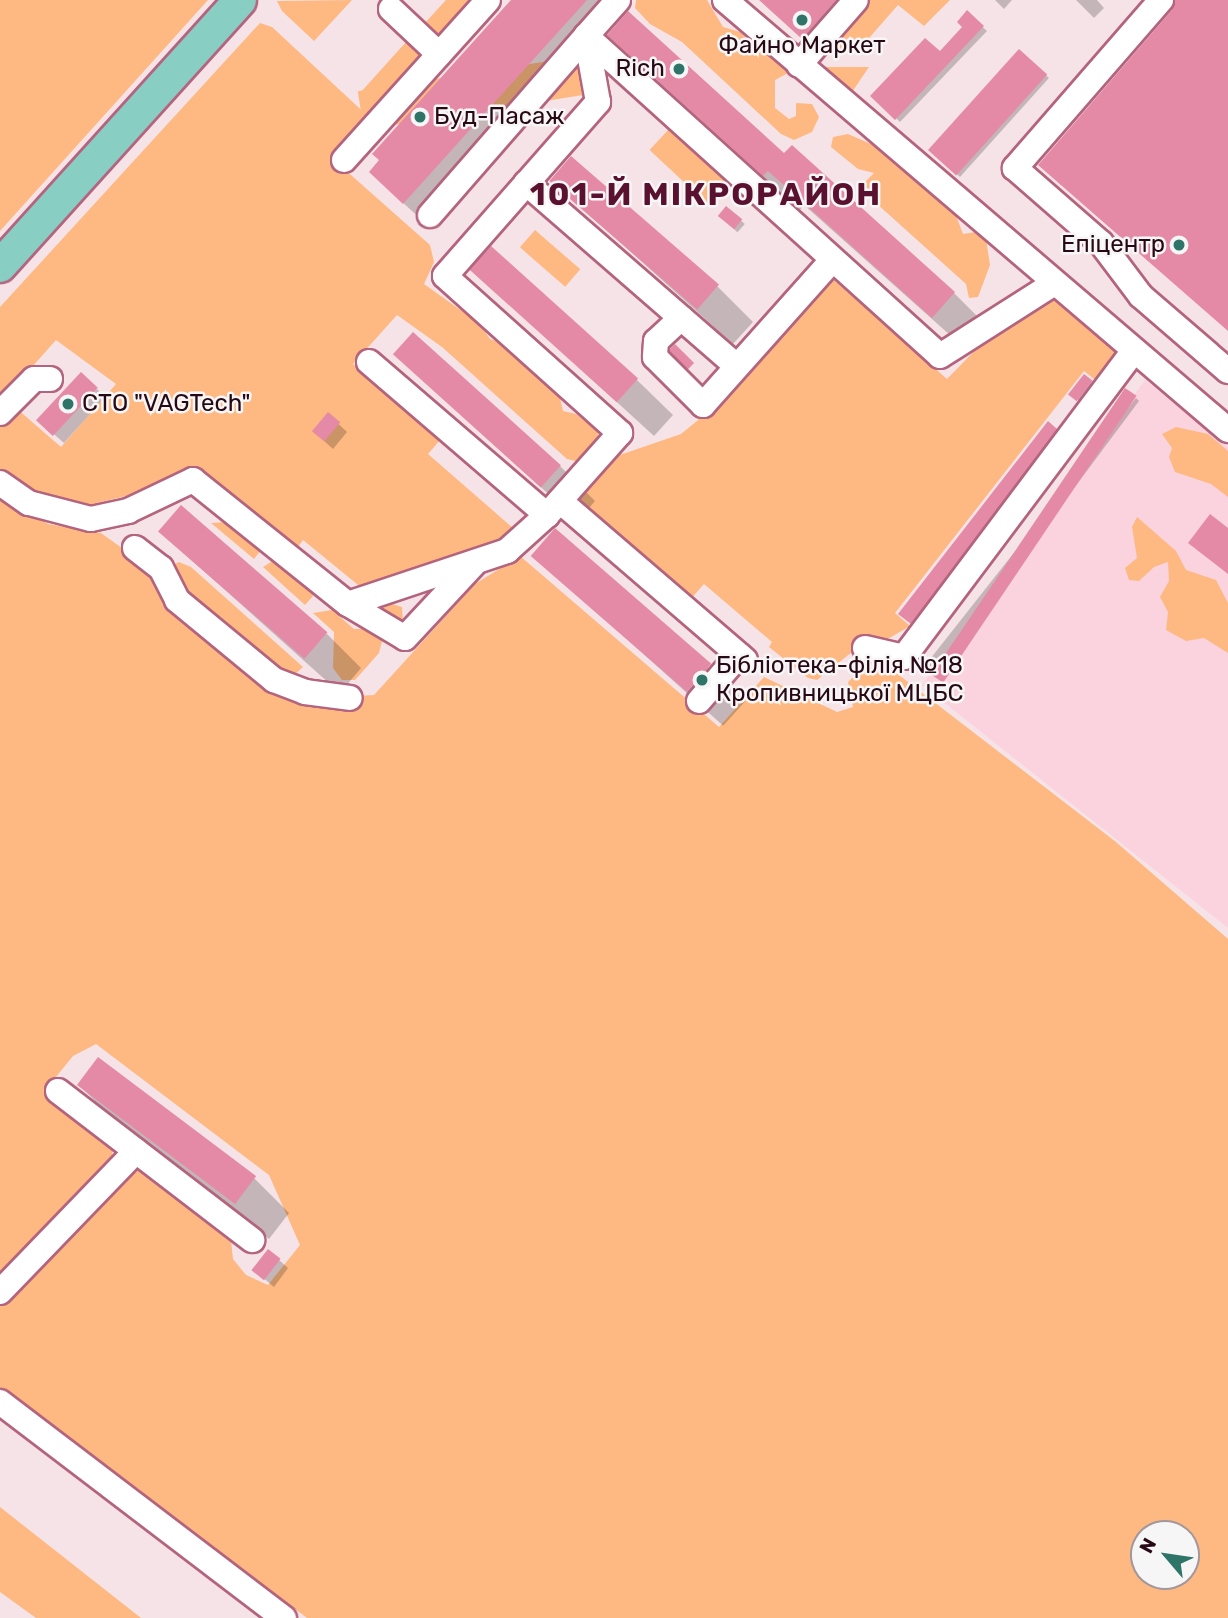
<!DOCTYPE html>
<html>
<head>
<meta charset="utf-8">
<style>
  body { margin:0 }
  #map { position:relative; width:1228px; height:1618px; overflow:hidden; background:#f6e3e8; font-family:Rubik,sans-serif }
  div>[style] { position:absolute }
  .built>* { inset:0; background:#fbd3de }
  .green>* { inset:0; background:#fdb981; transform-origin:0 0 }
  .shadow>* { inset:0; background:#0003; transform-origin:0 0 }
  .building>* { inset:0; background:#e48aa6; transform-origin:0 0 }
  .roads { filter:drop-shadow(2px 0 #b4647e) drop-shadow(-2px 0 #b4647e) drop-shadow(0 2px #b4647e) drop-shadow(0 -2px #b4647e) }
  .minor>* { height:24px; margin:-12px; padding:0 12px; transform-origin:12px; border-radius:12px; background:#fff }
  .major>* { height:32px; margin:-16px; padding:0 16px; transform-origin:16px; border-radius:16px; background:#88cec2 }
  .dots>* { width:19px; height:19px; translate:-50% -50%; box-sizing:border-box; border:4px solid #f6f6f6; border-radius:50% }
  span { translate:-50% -50%; white-space:nowrap; text-align:center; line-height:1.15; -webkit-text-stroke:5px #f6f6f6; paint-order:stroke }
  .poi-label { font-size:24px; color:#270814 }
  .right { translate:-100% -50%; text-align:right }
  .left { translate:0 -50%; text-align:left }
  .district-label { font-size:32px; color:#5a1130; font-weight:700; letter-spacing:2px }
  .north { position:absolute; left:1130px; top:1520px; width:70px; height:70px; box-sizing:border-box; background:#f6f6f6; border:2px solid #a3979c; border-radius:50%; rotate:299deg; font-size:19px; font-weight:700; line-height:28px; text-align:center; color:#270814 }
  .north::after { content:''; display:block; margin:auto; width:24px; height:32px; background:#2f7468; clip-path:polygon(50% 0,100% 100%,50% 72%,0 100%) }
</style>
</head>
<body>
<div id="map">
  <div class="built">
    <div style="clip-path:polygon(1145px 380px,1228px 447px,1228px 928px,922px 685px)"></div>
  </div>
  <div class="green">
    <div style="clip-path:polygon(0 0,208px 0,0 231px)"></div>
    <div style="clip-path:polygon(352px 0,314px 41px,282px 11px,277px 1px)"></div>
    <div style="clip-path:polygon(446px 0,480px 0,442px 41px,424px 24px)"></div>
    <div style="clip-path:polygon(707px 0,723px 27px,740px 32px,759px 51px,780px 58px,788px 73px,775px 80px,775px 108px,789px 119px,796px 116px,796px 103px,812px 104px,819px 117px,812px 132px,794px 140px,781px 134px,682px 42px,650px 24px,635px 8px,636px 0)"></div>
    <div style="clip-path:polygon(864px 0,950px 0,924px 26px,898px 5px,862px 46px,850px 36px,842px 45px,850px 52px,822px 54px)"></div>
    <div style="clip-path:polygon(260px 23px,272px 27px,371px 119px,334px 160px,430px 245px,434px 262px,424px 284px,480px 324px,490px 339px,517px 349px,529px 369px,559px 394px,563px 411px,576px 414px,597px 431px,601px 444px,583px 463px,567px 459px,442px 347px,397px 315px,353px 364px,441px 439px,428px 454px,513px 528px,486px 549px,363px 589px,303px 540px,295px 551px,194px 470px,143px 492px,84px 506px,32px 492px,0 469px,0 422px,16px 408px,61px 447px,116px 384px,56px 340px,0 403px,0 307px)"></div>
    <div style="left:406px;top:42px;width:25px;height:69px;rotate:42deg"></div>
    <div style="left:580px;top:56px;width:39px;height:225px;rotate:81deg"></div>
    <div style="clip-path:polygon(869px 67px,852px 92px,824px 68px,826px 67px)"></div>
    <div style="left:670px;top:128px;width:81px;height:30px;rotate:43deg"></div>
    <div style="clip-path:polygon(848px 134px,887px 151px,933px 195px,952px 205px,963px 234px,976px 232px,986px 239px,990px 265px,978px 297px,969px 298px,966px 284px,866px 194px,866px 181px,874px 173px,858px 169px,831px 147px,833px 137px)"></div>
    <div style="left:535px;top:230px;width:60px;height:23px;rotate:41deg"></div>
    <div style="clip-path:polygon(827px 274px,947px 379px,995px 330px,1054px 296px,1120px 354px,1099px 383px,1084px 371px,895px 613px,910px 626px,881px 643px,857px 648px,817px 680px,808px 678px,769px 647px,772px 642px,704px 584px,688px 602px,577px 503px,578px 495px,614px 457px,681px 434px,719px 403px)"></div>
    <div style="clip-path:polygon(1176px 427px,1208px 434px,1228px 451px,1228px 497px,1211px 484px,1175px 472px,1169px 457px,1172px 448px,1162px 434px)"></div>
    <div style="clip-path:polygon(evenodd,0 493px,48px 524px,101px 533px,154px 571px,300px 699px,374px 695px,475px 584px,520px 556px,719px 727px,764px 677px,837px 712px,853px 707px,848px 682px,865px 666px,882px 662px,1116px 842px,1228px 939px,1228px 1618px,307px 1618px,156px 1503px,97px 1465px,88px 1451px,0 1388px,0 1305px,115px 1185px,148px 1165px,230px 1232px,233px 1259px,246px 1275px,268px 1285px,300px 1245px,269px 1175px,96px 1044px,73px 1056px,47px 1088px,113px 1147px,111px 1162px,0 1280px,0 493px,1144px 1534px,1186px 1534px,1186px 1576px,1144px 1576px,1144px 1534px)"></div>
    <div style="clip-path:polygon(1137px 517px,1176px 551px,1186px 570px,1216px 580px,1228px 603px,1228px 653px,1204px 638px,1186px 641px,1166px 630px,1168px 612px,1160px 597px,1169px 581px,1168px 562px,1154px 567px,1139px 581px,1129px 580px,1125px 568px,1137px 558px,1132px 527px)"></div>
    <div style="clip-path:polygon(228px 522px,264px 546px,254px 559px,211px 523px)"></div>
    <div style="clip-path:polygon(179px 562px,191px 567px,303px 667px,293px 676px,271px 672px,183px 599px,171px 566px)"></div>
    <div style="clip-path:polygon(271px 562px,290px 567px,304px 578px,313px 596px,305px 605px,263px 567px)"></div>
    <div style="clip-path:polygon(392px 604px,402px 607px,403px 623px,375px 610px)"></div>
    <div style="clip-path:polygon(332px 610px,354px 629px,369px 629px,383px 637px,379px 653px,355px 680px,342px 680px,333px 668px,334px 632px,313px 613px)"></div>
    <div style="clip-path:polygon(0 1507px,141px 1618px,36px 1618px,0 1592px)"></div>
  </div>
  <div class="shadow">
    <div style="clip-path:polygon(513px 0,608px 0,423px 221px,390px 191px)"></div>
    <div style="clip-path:polygon(760px 0,863px 0,820px 54px)"></div>
    <div style="clip-path:polygon(995px 0,1012px 0,1004px 9px)"></div>
    <div style="clip-path:polygon(1076px 0,1097px 0,1104px 8px,1094px 18px)"></div>
    <div style="clip-path:polygon(967px 13px,987px 31px,900px 122px,873px 96px,940px 54px,965px 27px)"></div>
    <div style="clip-path:polygon(609px 35px,784px 156px,954px 293px,989px 328px,969px 352px,804px 205px,800px 210px)"></div>
    <div style="left:1020px;top:52px;width:39px;height:133px;rotate:42deg"></div>
    <div style="clip-path:polygon(551px 180px,717px 286px,753px 322px,733px 344px)"></div>
    <div style="left:727px;top:208px;width:24px;height:11px;rotate:42deg"></div>
    <div style="clip-path:polygon(472px 270px,637px 380px,673px 415px,654px 436px)"></div>
    <div style="clip-path:polygon(396px 355px,560px 466px,595px 501px,578px 521px)"></div>
    <div style="clip-path:polygon(1092px 382px,1095px 386px,1082px 403px,1074px 398px)"></div>
    <div style="clip-path:polygon(97px 389px,105px 397px,64px 443px,48px 429px)"></div>
    <div style="clip-path:polygon(1136px 398px,1139px 401px,934px 676px,923px 668px)"></div>
    <div style="clip-path:polygon(328px 414px,347px 432px,333px 449px,322px 439px)"></div>
    <div style="clip-path:polygon(1056px 430px,1059px 433px,915px 626px,904px 617px)"></div>
    <div style="left:555px;top:530px;width:256px;height:33px;rotate:42deg"></div>
    <div style="clip-path:polygon(160px 532px,326px 633px,361px 668px,340px 693px)"></div>
    <div style="clip-path:polygon(79px 1085px,254px 1178px,289px 1213px,269px 1239px,114px 1120px)"></div>
    <div style="clip-path:polygon(269px 1251px,288px 1268px,274px 1287px,255px 1271px)"></div>
  </div>
  <div class="building">
    <div style="clip-path:polygon(511px 0,587px 0,403px 204px,369px 172px,379px 160px,372px 154px)"></div>
    <div style="clip-path:polygon(759px 0,836px 0,802px 39px)"></div>
    <div style="clip-path:polygon(1175px 0,1228px 0,1228px 331px,1038px 165px,1172px 10px)"></div>
    <div style="clip-path:polygon(967px 10px,984px 26px,895px 120px,870px 96px,925px 38px,940px 51px,962px 27px,957px 22px)"></div>
    <div style="clip-path:polygon(628px 11px,784px 153px,792px 145px,955px 292px,932px 318px,768px 171px,763px 176px,607px 35px)"></div>
    <div style="left:1019px;top:49px;width:38px;height:136px;rotate:42deg"></div>
    <div style="left:571px;top:156px;width:196px;height:33px;rotate:41deg"></div>
    <div style="left:726px;top:206px;width:21px;height:13px;rotate:39deg"></div>
    <div style="left:491px;top:246px;width:198px;height:32px;rotate:42deg"></div>
    <div style="left:413px;top:332px;width:199px;height:30px;rotate:42deg"></div>
    <div style="left:675px;top:344px;width:27px;height:9px;rotate:45deg"></div>
    <div style="left:81px;top:372px;width:23px;height:66px;rotate:43deg"></div>
    <div style="left:1084px;top:374px;width:11px;height:26px;rotate:38deg"></div>
    <div style="left:1125px;top:388px;width:14px;height:346px;rotate:34deg"></div>
    <div style="left:328px;top:412px;width:16px;height:25px;rotate:40deg"></div>
    <div style="clip-path:polygon(1048px 421px,1057px 429px,911px 624px,898px 614px)"></div>
    <div style="left:181px;top:505px;width:194px;height:35px;rotate:41deg"></div>
    <div style="clip-path:polygon(1210px 514px,1228px 528px,1228px 574px,1188px 543px)"></div>
    <div style="left:555px;top:528px;width:207px;height:37px;rotate:41deg"></div>
    <div style="left:98px;top:1057px;width:198px;height:35px;rotate:37deg"></div>
    <div style="left:268px;top:1249px;width:16px;height:27px;rotate:38deg"></div>
  </div>
  <div class="roads">
    <div class="minor">
      <div style="left:618px;top:0;width:48px;rotate:131.6deg"></div>
      <div style="left:586px;top:36px;width:477px;rotate:42.1deg"></div>
      <div style="left:940px;top:356px;width:134px;rotate:-32.5deg"></div>
      <div style="left:725px;top:0;width:662px;rotate:40.53deg"></div>
      <div style="left:1161px;top:0;width:223px;rotate:131deg"></div>
      <div style="left:1015px;top:168px;width:114px;rotate:41.1deg"></div>
      <div style="left:1101px;top:243px;width:66px;rotate:53deg"></div>
      <div style="left:1141px;top:296px;width:115px;rotate:40.8deg"></div>
      <div style="left:391px;top:9px;width:66px;rotate:43.2deg"></div>
      <div style="left:799px;top:65px;width:86px;rotate:-48.8deg"></div>
      <div style="left:344px;top:160px;width:215px;rotate:-48deg"></div>
      <div style="left:526px;top:183px;width:277px;rotate:41deg"></div>
      <div style="left:430px;top:215px;width:237px;rotate:-48.9deg"></div>
      <div style="left:681px;top:318px;width:34px;rotate:137deg"></div>
      <div style="left:656px;top:341px;width:16px;rotate:94deg"></div>
      <div style="left:655px;top:357px;width:68px;rotate:45deg"></div>
      <div style="left:703px;top:405px;width:195px;rotate:-48.3deg"></div>
      <div style="left:369px;top:362px;width:235px;rotate:40.7deg"></div>
      <div style="left:547px;top:515px;width:110px;rotate:-48.3deg"></div>
      <div style="left:620px;top:433px;width:235px;rotate:-138.1deg"></div>
      <div style="left:445px;top:276px;width:232px;rotate:-48.7deg"></div>
      <div style="left:598px;top:102px;width:67px;rotate:-100.3deg"></div>
      <div style="left:0;top:413px;width:48px;rotate:-45deg"></div>
      <div style="left:34px;top:379px;width:16px"></div>
      <div style="left:0;top:483px;width:35px;rotate:35deg"></div>
      <div style="left:29px;top:503px;width:64px;rotate:14.5deg"></div>
      <div style="left:91px;top:519px;width:38px;rotate:-12deg"></div>
      <div style="left:128px;top:511px;width:72px;rotate:-25.5deg"></div>
      <div style="left:193px;top:480px;width:198px;rotate:38.7deg"></div>
      <div style="left:348px;top:604px;width:168px;rotate:-18.4deg"></div>
      <div style="left:507px;top:551px;width:54px;rotate:-42deg"></div>
      <div style="left:560px;top:501px;width:244px;rotate:40.7deg"></div>
      <div style="left:135px;top:548px;width:33px;rotate:38deg"></div>
      <div style="left:161px;top:568px;width:36px;rotate:63deg"></div>
      <div style="left:177px;top:600px;width:126px;rotate:39.5deg"></div>
      <div style="left:274px;top:680px;width:33px;rotate:21deg"></div>
      <div style="left:305px;top:692px;width:45px;rotate:7.6deg"></div>
      <div style="left:348px;top:604px;width:66px;rotate:30.8deg"></div>
      <div style="left:405px;top:638px;width:101px;rotate:-47deg"></div>
      <div style="left:865px;top:648px;width:40px;rotate:13deg"></div>
      <div style="left:904px;top:657px;width:381px;rotate:-53.1deg"></div>
      <div style="left:699px;top:701px;width:61px;rotate:-49deg"></div>
      <div style="left:58px;top:1091px;width:245px;rotate:37.5deg"></div>
      <div style="left:0;top:1292px;width:196px;rotate:-46deg"></div>
      <div style="left:0;top:1402px;width:357px;rotate:37.3deg"></div>
    </div>
    <div class="major">
      <div style="left:0;top:266px;width:358px;rotate:-47.9deg"></div>
    </div>
  </div>
  <div class="dots">
    <div style="left:802px;top:20px;background:#2f7468"></div>
    <div style="left:679px;top:69px;background:#2f7468"></div>
    <div style="left:420px;top:117px;background:#2f7468"></div>
    <div style="left:1179px;top:245px;background:#2f7468"></div>
    <div style="left:68px;top:404px;background:#2f7468"></div>
    <div style="left:702px;top:680px;background:#2f7468"></div>
  </div>
  <div class="poi-label">
    <span style="left:802px;top:46px">Файно Маркет</span>
    <span class="right" style="left:665px;top:69px">Rich</span>
    <span class="left" style="left:434px;top:117px">Буд-Пасаж</span>
    <span class="right" style="left:1165px;top:245px">Епіцентр</span>
    <span class="left" style="left:82px;top:404px">СТО "VAGTech"</span>
    <span class="left" style="left:716px;top:680px">Бібліотека-філія №18<br>Кропивницької МЦБС</span>
  </div>
  <div class="district-label">
    <span style="left:706px;top:194px">101-Й МІКРОРАЙОН</span>
  </div>
  <div class="north">N</div>
</div>
</body>
</html>
